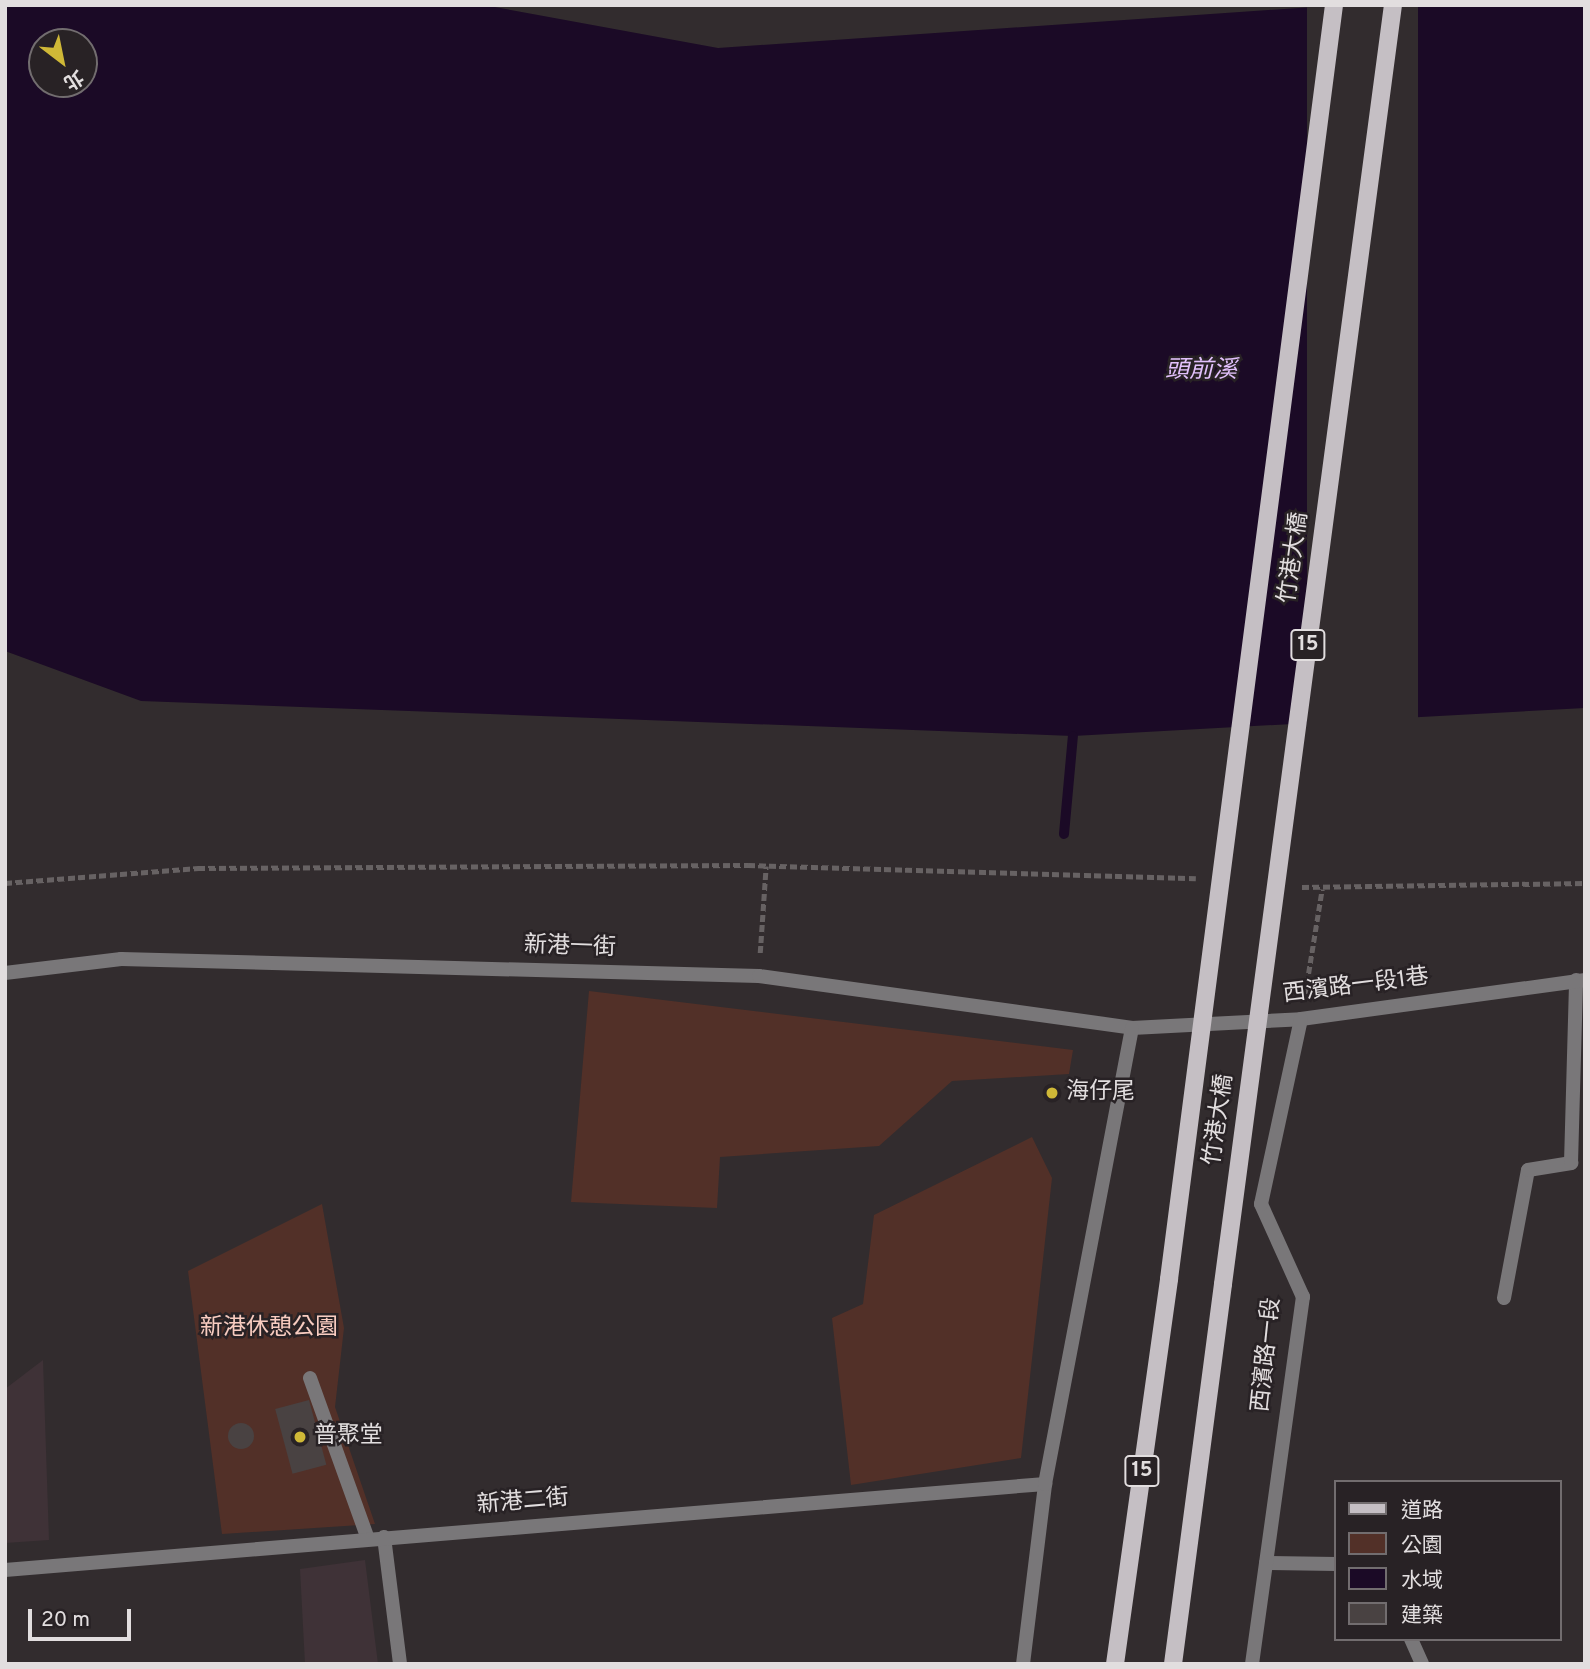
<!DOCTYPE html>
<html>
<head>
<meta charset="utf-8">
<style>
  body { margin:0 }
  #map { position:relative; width:1590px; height:1669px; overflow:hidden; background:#322c2e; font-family:Overpass,"Noto Sans TC",sans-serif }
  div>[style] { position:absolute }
  .built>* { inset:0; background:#3f3237 }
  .green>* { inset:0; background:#523028 }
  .water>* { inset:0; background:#1b0a26 }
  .pier>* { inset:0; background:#322c2e; transform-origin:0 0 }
  .stream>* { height:10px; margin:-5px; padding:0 5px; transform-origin:5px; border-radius:5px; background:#1b0a26 }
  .building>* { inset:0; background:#494242; transform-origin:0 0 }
  .round { border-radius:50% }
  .path>* { height:4.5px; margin-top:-2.25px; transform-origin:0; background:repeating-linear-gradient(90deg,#676263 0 7px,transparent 0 10.5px) }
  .lane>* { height:14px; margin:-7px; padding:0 7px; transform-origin:7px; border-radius:7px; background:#797779 }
  .street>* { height:14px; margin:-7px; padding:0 7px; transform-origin:7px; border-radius:7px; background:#797779 }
  .primary>* { height:18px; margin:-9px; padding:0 9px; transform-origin:9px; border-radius:9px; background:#c5bfc4 }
  .primary-bridge>* { height:18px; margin:-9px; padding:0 9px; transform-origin:9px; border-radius:9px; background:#c5bfc4 }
  .dots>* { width:19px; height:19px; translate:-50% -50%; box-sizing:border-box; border:4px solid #282225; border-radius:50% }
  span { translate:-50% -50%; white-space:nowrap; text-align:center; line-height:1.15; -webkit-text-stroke:5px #282225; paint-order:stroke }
  .shield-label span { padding:2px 5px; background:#282225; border:2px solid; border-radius:5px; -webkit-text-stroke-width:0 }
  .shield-label { font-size:21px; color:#e2dedf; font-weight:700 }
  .street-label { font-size:23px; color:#e2dedf }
  .poi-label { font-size:23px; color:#e2dedf }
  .left { translate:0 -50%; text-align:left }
  .park-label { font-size:23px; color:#f8ccc0 }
  .water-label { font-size:24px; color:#e2c1fc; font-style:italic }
  .frame { position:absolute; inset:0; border:7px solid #e2dedf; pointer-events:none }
  .legend { position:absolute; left:1334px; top:1480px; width:228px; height:161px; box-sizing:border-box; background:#282225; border:2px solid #726d6f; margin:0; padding:9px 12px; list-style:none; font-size:21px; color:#e2dedf }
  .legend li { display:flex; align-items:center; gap:14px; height:35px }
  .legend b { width:35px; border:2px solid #726d6f }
  .north { position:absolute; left:28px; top:28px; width:70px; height:70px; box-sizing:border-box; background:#282225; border:2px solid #726d6f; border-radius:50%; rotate:148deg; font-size:19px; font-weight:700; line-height:28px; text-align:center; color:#e2dedf }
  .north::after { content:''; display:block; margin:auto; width:24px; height:32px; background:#cfb837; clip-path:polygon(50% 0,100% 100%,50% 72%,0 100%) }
  .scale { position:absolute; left:28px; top:1609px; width:103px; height:32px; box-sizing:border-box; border:4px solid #e2dedf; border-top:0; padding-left:9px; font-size:21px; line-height:24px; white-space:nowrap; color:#e2dedf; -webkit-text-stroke:5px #282225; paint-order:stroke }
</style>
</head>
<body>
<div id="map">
  <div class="built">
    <div style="clip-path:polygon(43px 1360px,49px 1540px,5px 1543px,5px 1389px)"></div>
    <div style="clip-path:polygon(365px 1560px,378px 1664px,305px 1664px,300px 1569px)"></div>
  </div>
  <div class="green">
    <div style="clip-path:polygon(589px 991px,1073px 1050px,1069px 1074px,952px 1081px,879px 1146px,720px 1157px,717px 1208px,571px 1202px)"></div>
    <div style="clip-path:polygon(1032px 1137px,1052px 1178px,1021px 1458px,851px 1485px,832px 1318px,863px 1304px,874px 1215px)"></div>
    <div style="clip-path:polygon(322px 1204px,344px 1328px,335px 1407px,375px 1524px,222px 1534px,188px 1271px)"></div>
  </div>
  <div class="water">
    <div style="clip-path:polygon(evenodd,5px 5px,484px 5px,718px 48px,1342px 5px,1585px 5px,1585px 708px,1073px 736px,141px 701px,5px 651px,5px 5px,42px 42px,84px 42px,84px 84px,42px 84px,42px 42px)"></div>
  </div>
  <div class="pier">
    <div style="left:1307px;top:5px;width:111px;height:733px"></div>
  </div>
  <div class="stream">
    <div style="left:1064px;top:834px;width:98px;rotate:-84.8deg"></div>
  </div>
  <div class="building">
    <div style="left:309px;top:1400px;width:67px;height:35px;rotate:75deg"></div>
    <div class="round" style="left:228px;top:1423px;width:26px;height:26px"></div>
  </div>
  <div class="path">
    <div style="left:5px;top:883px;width:194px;rotate:-4.4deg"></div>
    <div style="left:198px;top:868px;width:550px;rotate:-0.31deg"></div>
    <div style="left:748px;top:865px;width:448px;rotate:1.7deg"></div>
    <div style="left:1302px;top:887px;width:283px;rotate:-0.8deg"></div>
    <div style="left:760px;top:953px;width:87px;rotate:-86.1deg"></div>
    <div style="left:1305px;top:994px;width:106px;rotate:-80.8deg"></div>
  </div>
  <div class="lane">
    <div style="left:1504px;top:1298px;width:130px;rotate:-79.4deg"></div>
    <div style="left:1528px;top:1170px;width:44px;rotate:-9.2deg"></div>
    <div style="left:1571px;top:1163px;width:183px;rotate:-88.4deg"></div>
    <div style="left:310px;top:1378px;width:171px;rotate:70.2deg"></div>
    <div style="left:384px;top:1537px;width:128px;rotate:82.8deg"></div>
    <div style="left:1266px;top:1563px;width:70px;rotate:0.8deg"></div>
    <div style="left:1411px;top:1639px;width:27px;rotate:66deg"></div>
  </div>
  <div class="street">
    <div style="left:5px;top:973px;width:117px;rotate:-6.9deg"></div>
    <div style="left:121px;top:959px;width:638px;rotate:1.53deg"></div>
    <div style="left:759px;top:976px;width:377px;rotate:7.9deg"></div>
    <div style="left:1132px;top:1028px;width:169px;rotate:-3deg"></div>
    <div style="left:1301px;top:1019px;width:287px;rotate:-7.8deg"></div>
    <div style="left:5px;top:1570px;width:1044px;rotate:-4.73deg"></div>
    <div style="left:1023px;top:1664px;width:181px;rotate:-83deg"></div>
    <div style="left:1045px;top:1484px;width:464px;rotate:-79.2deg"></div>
    <div style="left:1252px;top:1664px;width:371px;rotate:-82.1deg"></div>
    <div style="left:1303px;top:1297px;width:102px;rotate:-114.3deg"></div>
    <div style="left:1261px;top:1204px;width:189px;rotate:-77.8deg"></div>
  </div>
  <div class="primary">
    <div style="left:1115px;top:1664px;width:389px;rotate:-82deg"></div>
    <div style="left:1173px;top:1664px;width:383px;rotate:-82.5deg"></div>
  </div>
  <div class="primary-bridge">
    <div style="left:1169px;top:1279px;width:1285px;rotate:-82.62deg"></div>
    <div style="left:1223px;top:1284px;width:1290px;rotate:-82.43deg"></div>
  </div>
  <div class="dots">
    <div style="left:1052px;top:1093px;background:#cfb837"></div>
    <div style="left:300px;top:1437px;background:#cfb837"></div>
  </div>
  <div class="shield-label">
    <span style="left:1308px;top:645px">15</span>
    <span style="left:1142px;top:1471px">15</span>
  </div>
  <div class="street-label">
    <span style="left:1295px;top:558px;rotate:-82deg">竹港大橋</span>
    <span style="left:570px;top:948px;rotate:2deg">新港一街</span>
    <span style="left:1356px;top:987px;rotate:-7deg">西濱路一段1巷</span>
    <span style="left:1220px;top:1120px;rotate:-82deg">竹港大橋</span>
    <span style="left:1268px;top:1355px;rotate:-84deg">西濱路一段</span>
    <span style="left:523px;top:1503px;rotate:-5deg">新港二街</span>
  </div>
  <div class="poi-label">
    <span class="left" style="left:1066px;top:1093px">海仔尾</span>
    <span class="left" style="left:314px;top:1437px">普聚堂</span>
  </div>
  <div class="park-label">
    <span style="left:269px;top:1329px">新港休憩公園</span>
  </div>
  <div class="water-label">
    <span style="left:1201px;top:372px">頭前溪</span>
  </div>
  <div class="frame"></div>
  <ul class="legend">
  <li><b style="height:9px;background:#c5bfc4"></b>道路</li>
  <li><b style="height:19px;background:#523028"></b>公園</li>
  <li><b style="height:19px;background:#1b0a26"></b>水域</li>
  <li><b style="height:19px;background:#494242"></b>建築</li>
  </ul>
  <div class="north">北</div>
  <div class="scale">20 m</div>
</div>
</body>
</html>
